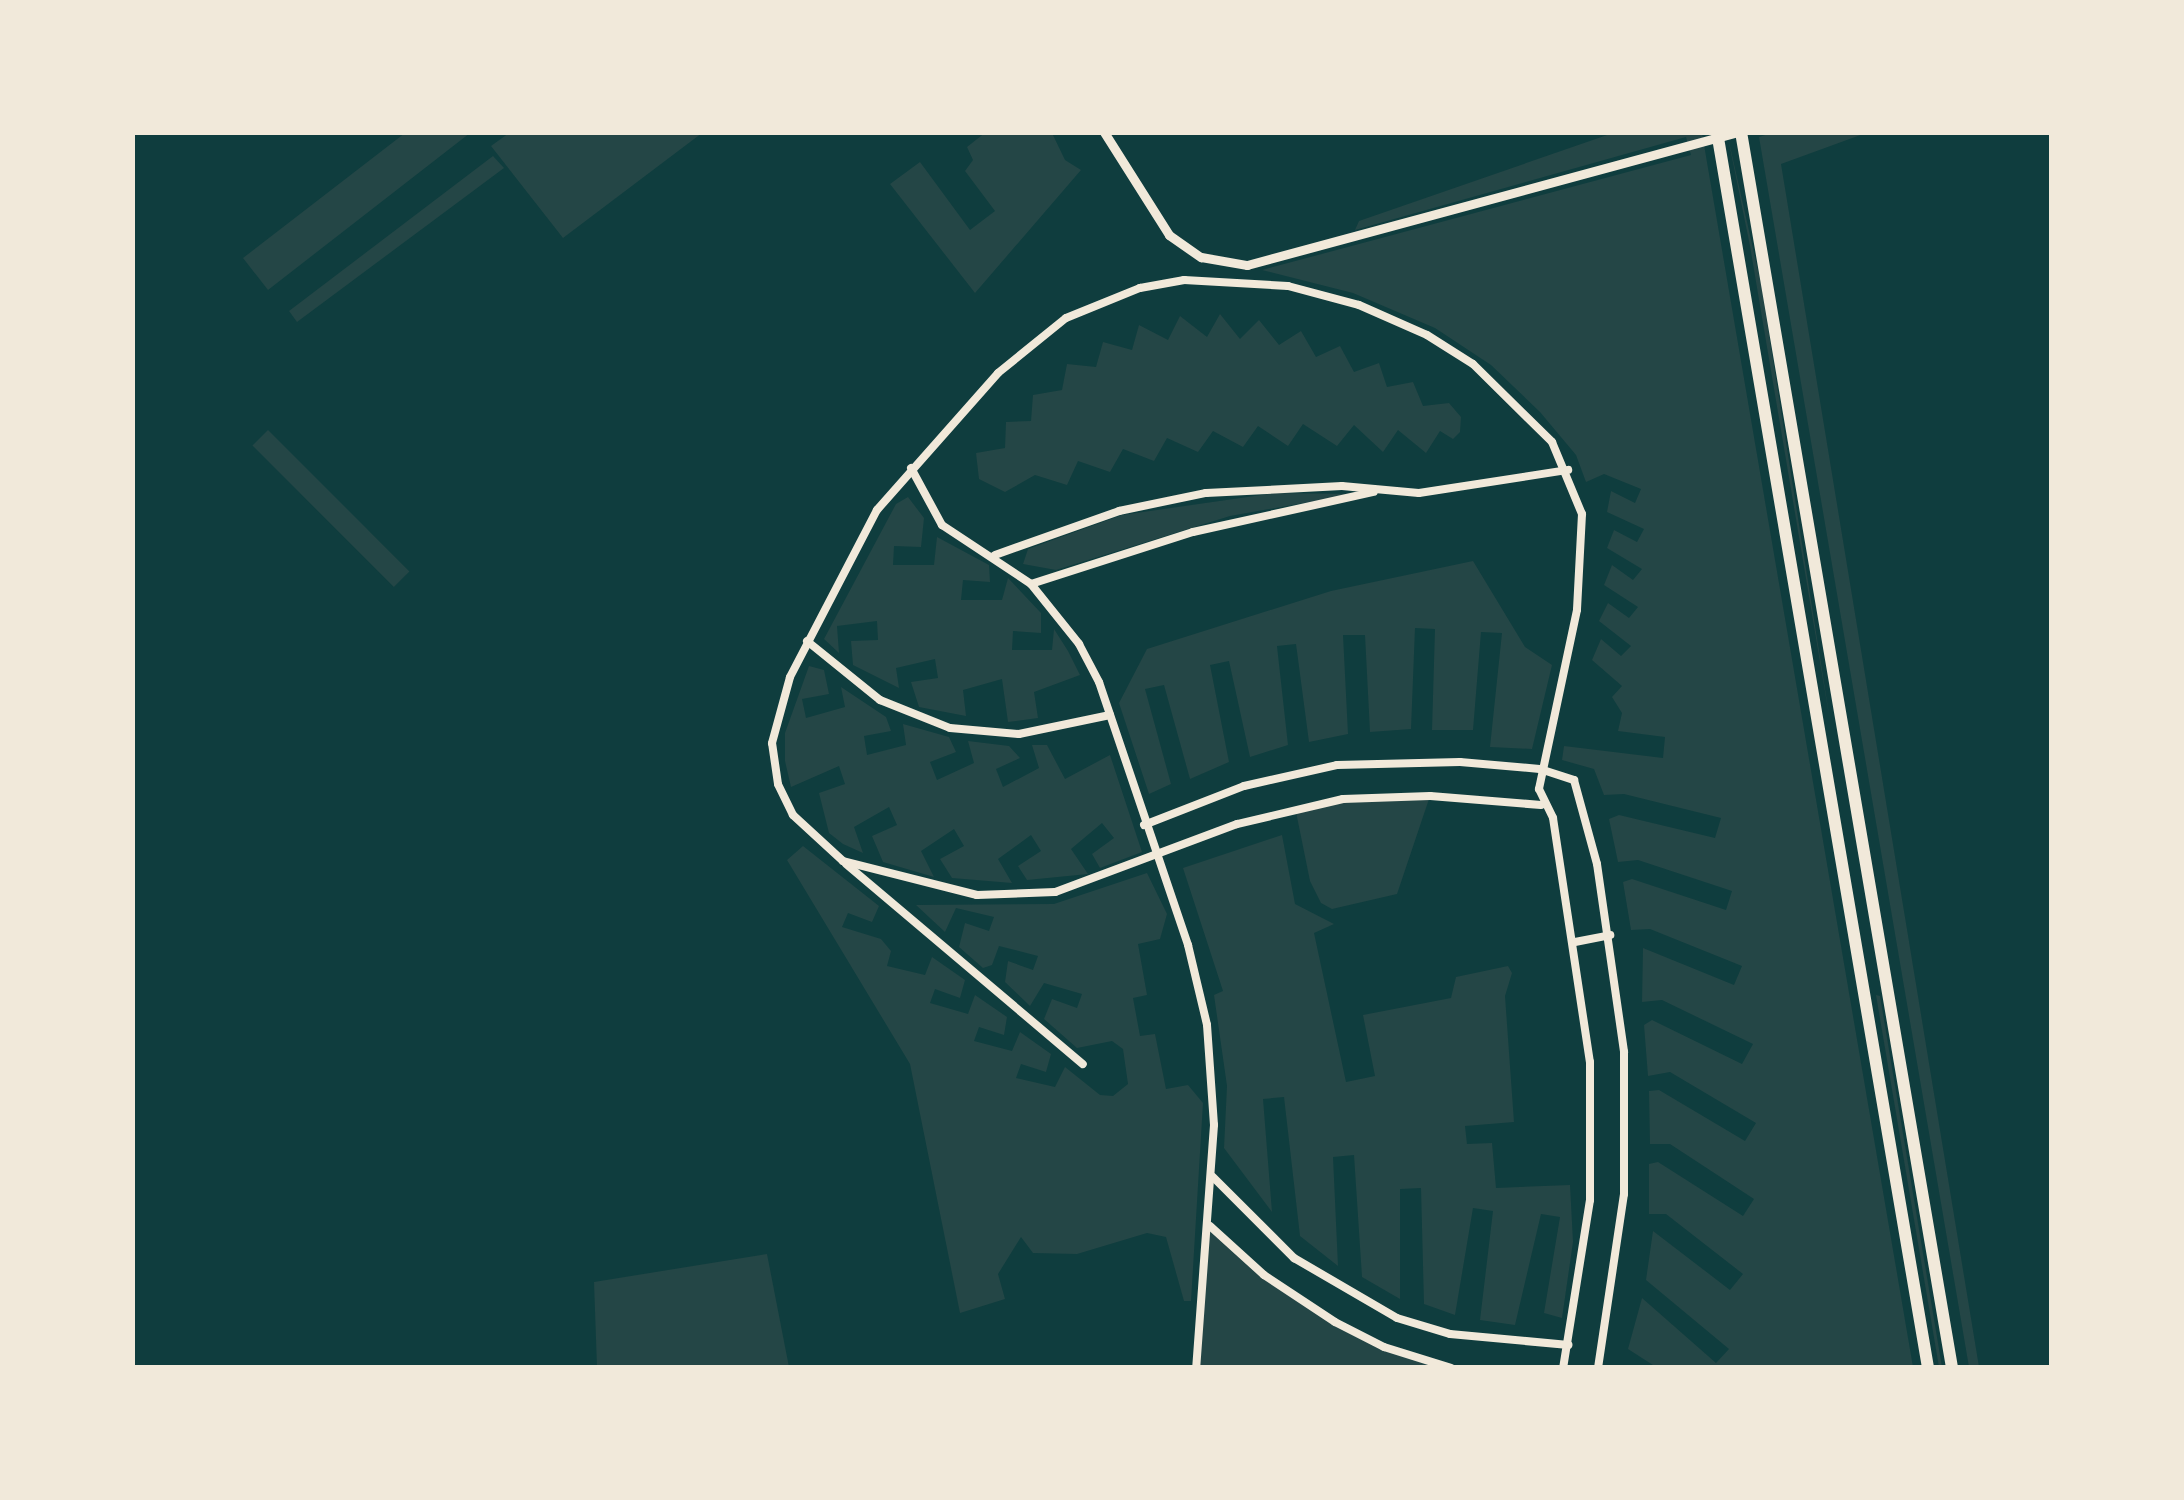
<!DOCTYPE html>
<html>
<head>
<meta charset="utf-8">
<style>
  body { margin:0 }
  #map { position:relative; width:2184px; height:1500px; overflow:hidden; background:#0f3d3e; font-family:Ubuntu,sans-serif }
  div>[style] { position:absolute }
  .green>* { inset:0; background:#244646; transform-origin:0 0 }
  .minor>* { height:8px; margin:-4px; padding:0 4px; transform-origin:4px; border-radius:4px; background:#f1e9da }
  .tertiary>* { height:9px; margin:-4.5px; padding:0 4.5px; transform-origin:4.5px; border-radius:4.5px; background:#f1e9da }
  .motorway>* { height:12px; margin:-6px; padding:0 6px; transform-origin:6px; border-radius:6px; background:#f1e9da }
  span { translate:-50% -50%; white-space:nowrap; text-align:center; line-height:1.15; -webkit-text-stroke:10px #f1e9da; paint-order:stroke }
  .frame { position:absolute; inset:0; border:135px solid #f1e9da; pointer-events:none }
</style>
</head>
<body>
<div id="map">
  <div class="green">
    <div style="clip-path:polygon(986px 132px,1052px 133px,1065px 160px,1081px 170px,975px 293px,890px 184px,920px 162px,970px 230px,995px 211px,965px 171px,973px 160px,967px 147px)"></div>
    <div style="clip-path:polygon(1775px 132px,1866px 133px,1781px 164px,1979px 1367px,1969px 1367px,1759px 137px)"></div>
    <div style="clip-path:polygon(405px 133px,470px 133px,268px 290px,243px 258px)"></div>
    <div style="clip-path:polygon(509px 133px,509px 132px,702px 133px,563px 238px,491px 146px)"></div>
    <div style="clip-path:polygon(1613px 133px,1702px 133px,1913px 1367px,1656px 1367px,1628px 1349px,1642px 1298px,1716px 1363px,1729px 1349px,1646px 1280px,1653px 1231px,1730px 1290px,1743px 1274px,1666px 1214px,1649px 1214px,1649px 1164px,1658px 1162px,1743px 1216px,1754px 1199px,1670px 1144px,1650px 1144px,1649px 1091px,1659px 1090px,1745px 1141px,1756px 1123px,1670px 1072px,1648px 1076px,1644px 1025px,1652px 1020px,1742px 1064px,1753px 1044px,1662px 1000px,1642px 1002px,1643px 948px,1734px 985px,1742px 966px,1650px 929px,1631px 930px,1623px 882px,1632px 879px,1726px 910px,1732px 891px,1638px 860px,1618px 862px,1609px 819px,1619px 815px,1715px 838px,1721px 818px,1624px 794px,1604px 795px,1594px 769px,1562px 760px,1564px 746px,1663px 758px,1665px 737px,1618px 731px,1622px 713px,1612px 697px,1622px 686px,1592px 660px,1601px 639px,1621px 656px,1631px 646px,1599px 621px,1608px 603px,1629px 618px,1638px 607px,1604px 585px,1612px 565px,1633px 580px,1642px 569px,1607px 548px,1614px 530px,1637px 542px,1644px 529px,1607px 512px,1611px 491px,1635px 503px,1641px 489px,1604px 474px,1586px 482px,1576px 455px,1540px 412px,1491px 365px,1435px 328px,1353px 293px,1262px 270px,1691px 155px,1686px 137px,1355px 230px,1359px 221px)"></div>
    <div style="clip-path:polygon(1727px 133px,1761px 284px,1831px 727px,1750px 246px)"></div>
    <div style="clip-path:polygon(493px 156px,504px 168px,297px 322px,289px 311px)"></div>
    <div style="clip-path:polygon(1220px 314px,1240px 339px,1259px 320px,1279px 345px,1301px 331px,1316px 357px,1340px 346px,1354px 372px,1379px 363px,1387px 387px,1413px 382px,1423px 406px,1449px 403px,1461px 417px,1460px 432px,1453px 439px,1440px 431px,1426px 453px,1398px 430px,1383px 452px,1354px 425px,1337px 446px,1303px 424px,1288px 446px,1258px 426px,1243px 447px,1213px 431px,1198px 452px,1167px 438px,1154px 461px,1123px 449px,1110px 472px,1078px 461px,1067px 485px,1035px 475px,1005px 492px,979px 479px,976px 453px,1005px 448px,1006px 422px,1031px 421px,1033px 395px,1062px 390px,1067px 364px,1096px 367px,1103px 342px,1132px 350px,1139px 325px,1168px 340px,1180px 316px,1207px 337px)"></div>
    <div style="left:268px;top:430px;width:200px;height:22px;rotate:45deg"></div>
    <div style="clip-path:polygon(1275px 493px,1355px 494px,1230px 516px,1056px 570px,1023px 564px,1028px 549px,1122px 515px)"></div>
    <div style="clip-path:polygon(908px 497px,924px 518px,921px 547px,894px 546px,893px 565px,934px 565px,937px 537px,989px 565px,990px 582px,963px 580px,961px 600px,1002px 600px,1008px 578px,1041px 613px,1041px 633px,1013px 631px,1012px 650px,1052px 650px,1054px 629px,1068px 651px,1080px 675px,1034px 692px,1038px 718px,1008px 722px,1002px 679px,963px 690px,966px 716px,919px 707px,911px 682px,938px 678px,935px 659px,896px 668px,899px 688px,853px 665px,851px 641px,878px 640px,877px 621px,837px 626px,839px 653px,824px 639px,896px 504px)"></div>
    <div style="clip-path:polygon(1473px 561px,1525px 647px,1552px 665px,1532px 749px,1490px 747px,1502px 633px,1481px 632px,1473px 730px,1432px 730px,1435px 629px,1415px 628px,1411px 729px,1370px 732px,1365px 635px,1343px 635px,1348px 734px,1309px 742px,1296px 644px,1277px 646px,1288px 745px,1250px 757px,1229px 661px,1210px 665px,1229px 762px,1190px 779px,1164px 685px,1145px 689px,1171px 784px,1149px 794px,1119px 703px,1147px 649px,1331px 591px)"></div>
    <div style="clip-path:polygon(809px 666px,824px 670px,829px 694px,802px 699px,806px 718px,845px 707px,841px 687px,886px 717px,891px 731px,864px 736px,867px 755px,906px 745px,903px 724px,949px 737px,956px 752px,930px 762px,937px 780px,974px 763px,968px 741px,1009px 746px,1020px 758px,996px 769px,1003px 787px,1039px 768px,1032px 745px,1047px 745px,1065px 779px,1110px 755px,1142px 852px,1100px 868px,1092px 854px,1114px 838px,1102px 823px,1071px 849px,1088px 874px,1027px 880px,1018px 866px,1041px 851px,1031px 835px,998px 859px,1012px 883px,952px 878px,940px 859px,964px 846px,954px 829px,921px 851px,934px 877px,883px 862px,872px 836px,897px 825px,889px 807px,854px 827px,863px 853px,843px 844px,829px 833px,819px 793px,845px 784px,839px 766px,791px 787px,785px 761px,785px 733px)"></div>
    <div style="clip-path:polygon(1430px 796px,1397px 894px,1332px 909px,1321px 903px,1310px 881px,1295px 807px)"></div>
    <div style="clip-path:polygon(1282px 835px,1295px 904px,1334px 924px,1314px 933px,1346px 1082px,1375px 1076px,1363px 1015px,1451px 998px,1456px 977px,1508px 966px,1512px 973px,1505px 996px,1514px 1122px,1465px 1126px,1467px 1144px,1492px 1143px,1496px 1188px,1570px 1185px,1573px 1242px,1562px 1318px,1544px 1313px,1560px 1217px,1541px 1214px,1515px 1325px,1480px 1320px,1493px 1211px,1473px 1208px,1455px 1315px,1424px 1304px,1421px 1188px,1400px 1189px,1400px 1299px,1362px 1277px,1354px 1155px,1333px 1157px,1338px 1266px,1300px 1236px,1284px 1097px,1263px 1099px,1272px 1212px,1224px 1148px,1227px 1086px,1214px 995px,1223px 991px,1183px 868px)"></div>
    <div style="clip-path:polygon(803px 846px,879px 906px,872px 922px,848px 913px,842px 927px,881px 939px,891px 951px,887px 966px,925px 975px,932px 957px,965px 980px,960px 998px,935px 989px,930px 1003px,968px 1014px,975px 995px,1007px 1017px,1004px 1035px,979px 1027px,974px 1041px,1012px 1051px,1020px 1032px,1051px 1054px,1046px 1072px,1021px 1064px,1016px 1078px,1055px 1087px,1065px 1067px,1100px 1095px,1113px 1096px,1128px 1084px,1123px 1049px,1112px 1041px,1077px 1048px,1044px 1019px,1052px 999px,1077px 1008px,1082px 994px,1044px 983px,1030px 1006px,1005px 982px,1008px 961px,1033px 970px,1038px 956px,999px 946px,992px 965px,983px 968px,959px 947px,965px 923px,989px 931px,994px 917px,956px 908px,945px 932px,916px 905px,1054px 904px,1147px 873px,1167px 914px,1160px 939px,1138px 944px,1147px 995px,1133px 998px,1140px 1036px,1155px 1034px,1166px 1089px,1188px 1085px,1203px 1103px,1191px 1301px,1184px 1301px,1166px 1237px,1147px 1233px,1077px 1254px,1033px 1253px,1021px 1237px,998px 1274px,1005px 1299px,960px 1313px,910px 1064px,787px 860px)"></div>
    <div style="clip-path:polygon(1876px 995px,1880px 996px,1942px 1367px,1939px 1367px)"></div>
    <div style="clip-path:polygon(1210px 1226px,1264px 1275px,1359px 1336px,1451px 1368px,1196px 1368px)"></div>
    <div style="clip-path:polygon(767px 1254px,789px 1367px,597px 1367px,594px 1282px)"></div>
  </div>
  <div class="minor">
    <div style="left:911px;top:468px;width:65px;rotate:61.5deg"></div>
    <div style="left:942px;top:525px;width:107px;rotate:33.5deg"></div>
    <div style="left:1031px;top:584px;width:77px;rotate:51.3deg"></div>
    <div style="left:1079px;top:644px;width:43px;rotate:62.2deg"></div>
    <div style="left:1099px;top:682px;width:278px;rotate:71.3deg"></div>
    <div style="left:1188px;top:945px;width:82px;rotate:76.6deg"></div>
    <div style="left:1207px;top:1025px;width:100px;rotate:86deg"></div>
    <div style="left:1214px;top:1125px;width:244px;rotate:94.2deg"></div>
    <div style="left:995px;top:555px;width:132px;rotate:-19.5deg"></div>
    <div style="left:1119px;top:511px;width:89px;rotate:-11.7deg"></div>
    <div style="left:1206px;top:493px;width:136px;rotate:-2.9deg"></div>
    <div style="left:1342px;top:486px;width:77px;rotate:5.2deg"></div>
    <div style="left:1419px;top:493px;width:151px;rotate:-8.8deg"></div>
    <div style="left:1031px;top:584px;width:170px;rotate:-17.8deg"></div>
    <div style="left:1193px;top:532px;width:185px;rotate:-12.5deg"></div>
    <div style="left:807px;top:641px;width:94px;rotate:38.9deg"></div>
    <div style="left:880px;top:700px;width:75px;rotate:21.8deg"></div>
    <div style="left:950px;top:728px;width:69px;rotate:5deg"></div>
    <div style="left:1019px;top:734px;width:93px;rotate:-11.8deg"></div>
    <div style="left:1541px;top:805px;width:111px;rotate:-175.4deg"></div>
    <div style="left:1430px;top:796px;width:87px;rotate:178deg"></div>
    <div style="left:1343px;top:799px;width:109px;rotate:166.7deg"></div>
    <div style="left:1237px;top:824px;width:194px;rotate:159.5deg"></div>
    <div style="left:1055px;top:892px;width:78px;rotate:177.8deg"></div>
    <div style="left:977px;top:895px;width:138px;rotate:-165.8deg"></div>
    <div style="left:843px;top:861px;width:68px;rotate:-137.4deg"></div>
    <div style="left:793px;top:815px;width:34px;rotate:-116deg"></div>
    <div style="left:778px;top:784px;width:41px;rotate:-98.3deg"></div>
    <div style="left:772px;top:743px;width:68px;rotate:-74.7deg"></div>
    <div style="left:790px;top:677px;width:188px;rotate:-62.5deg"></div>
    <div style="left:877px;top:510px;width:183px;rotate:-48.5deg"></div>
    <div style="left:998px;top:373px;width:87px;rotate:-39deg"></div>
    <div style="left:1066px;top:318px;width:80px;rotate:-22.1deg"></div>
    <div style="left:1140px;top:288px;width:45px;rotate:-10.3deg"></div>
    <div style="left:1184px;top:280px;width:104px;rotate:3.3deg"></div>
    <div style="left:1288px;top:286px;width:73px;rotate:15deg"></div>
    <div style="left:1359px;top:305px;width:74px;rotate:23.8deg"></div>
    <div style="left:1427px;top:335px;width:54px;rotate:32.2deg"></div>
    <div style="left:1473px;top:364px;width:111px;rotate:44.6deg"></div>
    <div style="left:1552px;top:442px;width:78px;rotate:67.4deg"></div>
    <div style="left:1582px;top:514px;width:96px;rotate:93deg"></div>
    <div style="left:1577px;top:610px;width:183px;rotate:102deg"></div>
    <div style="left:1539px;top:789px;width:32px;rotate:64deg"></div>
    <div style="left:1553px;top:818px;width:247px;rotate:81.4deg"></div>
    <div style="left:1590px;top:1062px;width:138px;rotate:90deg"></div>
    <div style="left:1590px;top:1200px;width:170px;rotate:99.1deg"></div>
    <div style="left:1144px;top:825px;width:107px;rotate:-21.3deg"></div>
    <div style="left:1244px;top:786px;width:95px;rotate:-12.7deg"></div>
    <div style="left:1337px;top:765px;width:123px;rotate:-1.4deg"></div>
    <div style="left:1460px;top:762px;width:80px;rotate:5deg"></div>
    <div style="left:1540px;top:769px;width:36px;rotate:18deg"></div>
    <div style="left:1574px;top:780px;width:87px;rotate:74.7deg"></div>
    <div style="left:1597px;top:864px;width:190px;rotate:81.8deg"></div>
    <div style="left:1624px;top:1052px;width:142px;rotate:90deg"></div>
    <div style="left:1624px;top:1194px;width:176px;rotate:98.5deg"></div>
    <div style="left:846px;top:864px;width:310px;rotate:40.2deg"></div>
    <div style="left:1575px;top:942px;width:36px;rotate:-11deg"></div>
    <div style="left:1213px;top:1177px;width:115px;rotate:45deg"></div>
    <div style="left:1294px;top:1258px;width:119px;rotate:30.2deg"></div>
    <div style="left:1397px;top:1318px;width:55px;rotate:16.8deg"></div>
    <div style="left:1450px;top:1334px;width:119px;rotate:5.3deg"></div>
    <div style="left:1210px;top:1226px;width:73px;rotate:42.2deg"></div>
    <div style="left:1264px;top:1275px;width:85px;rotate:33.5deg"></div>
    <div style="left:1335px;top:1322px;width:55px;rotate:27deg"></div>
    <div style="left:1384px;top:1347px;width:70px;rotate:17.4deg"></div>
  </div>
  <div class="tertiary">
    <div style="left:1104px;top:132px;width:122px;rotate:57.7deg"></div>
    <div style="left:1169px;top:235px;width:39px;rotate:35deg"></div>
    <div style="left:1201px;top:257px;width:47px;rotate:9.9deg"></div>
    <div style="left:1247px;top:265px;width:509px;rotate:-15.16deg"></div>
  </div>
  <div class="motorway">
    <div style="left:1717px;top:132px;width:1254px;rotate:80.31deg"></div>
    <div style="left:1741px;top:132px;width:1254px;rotate:80.31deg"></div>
  </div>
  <div class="frame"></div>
</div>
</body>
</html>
